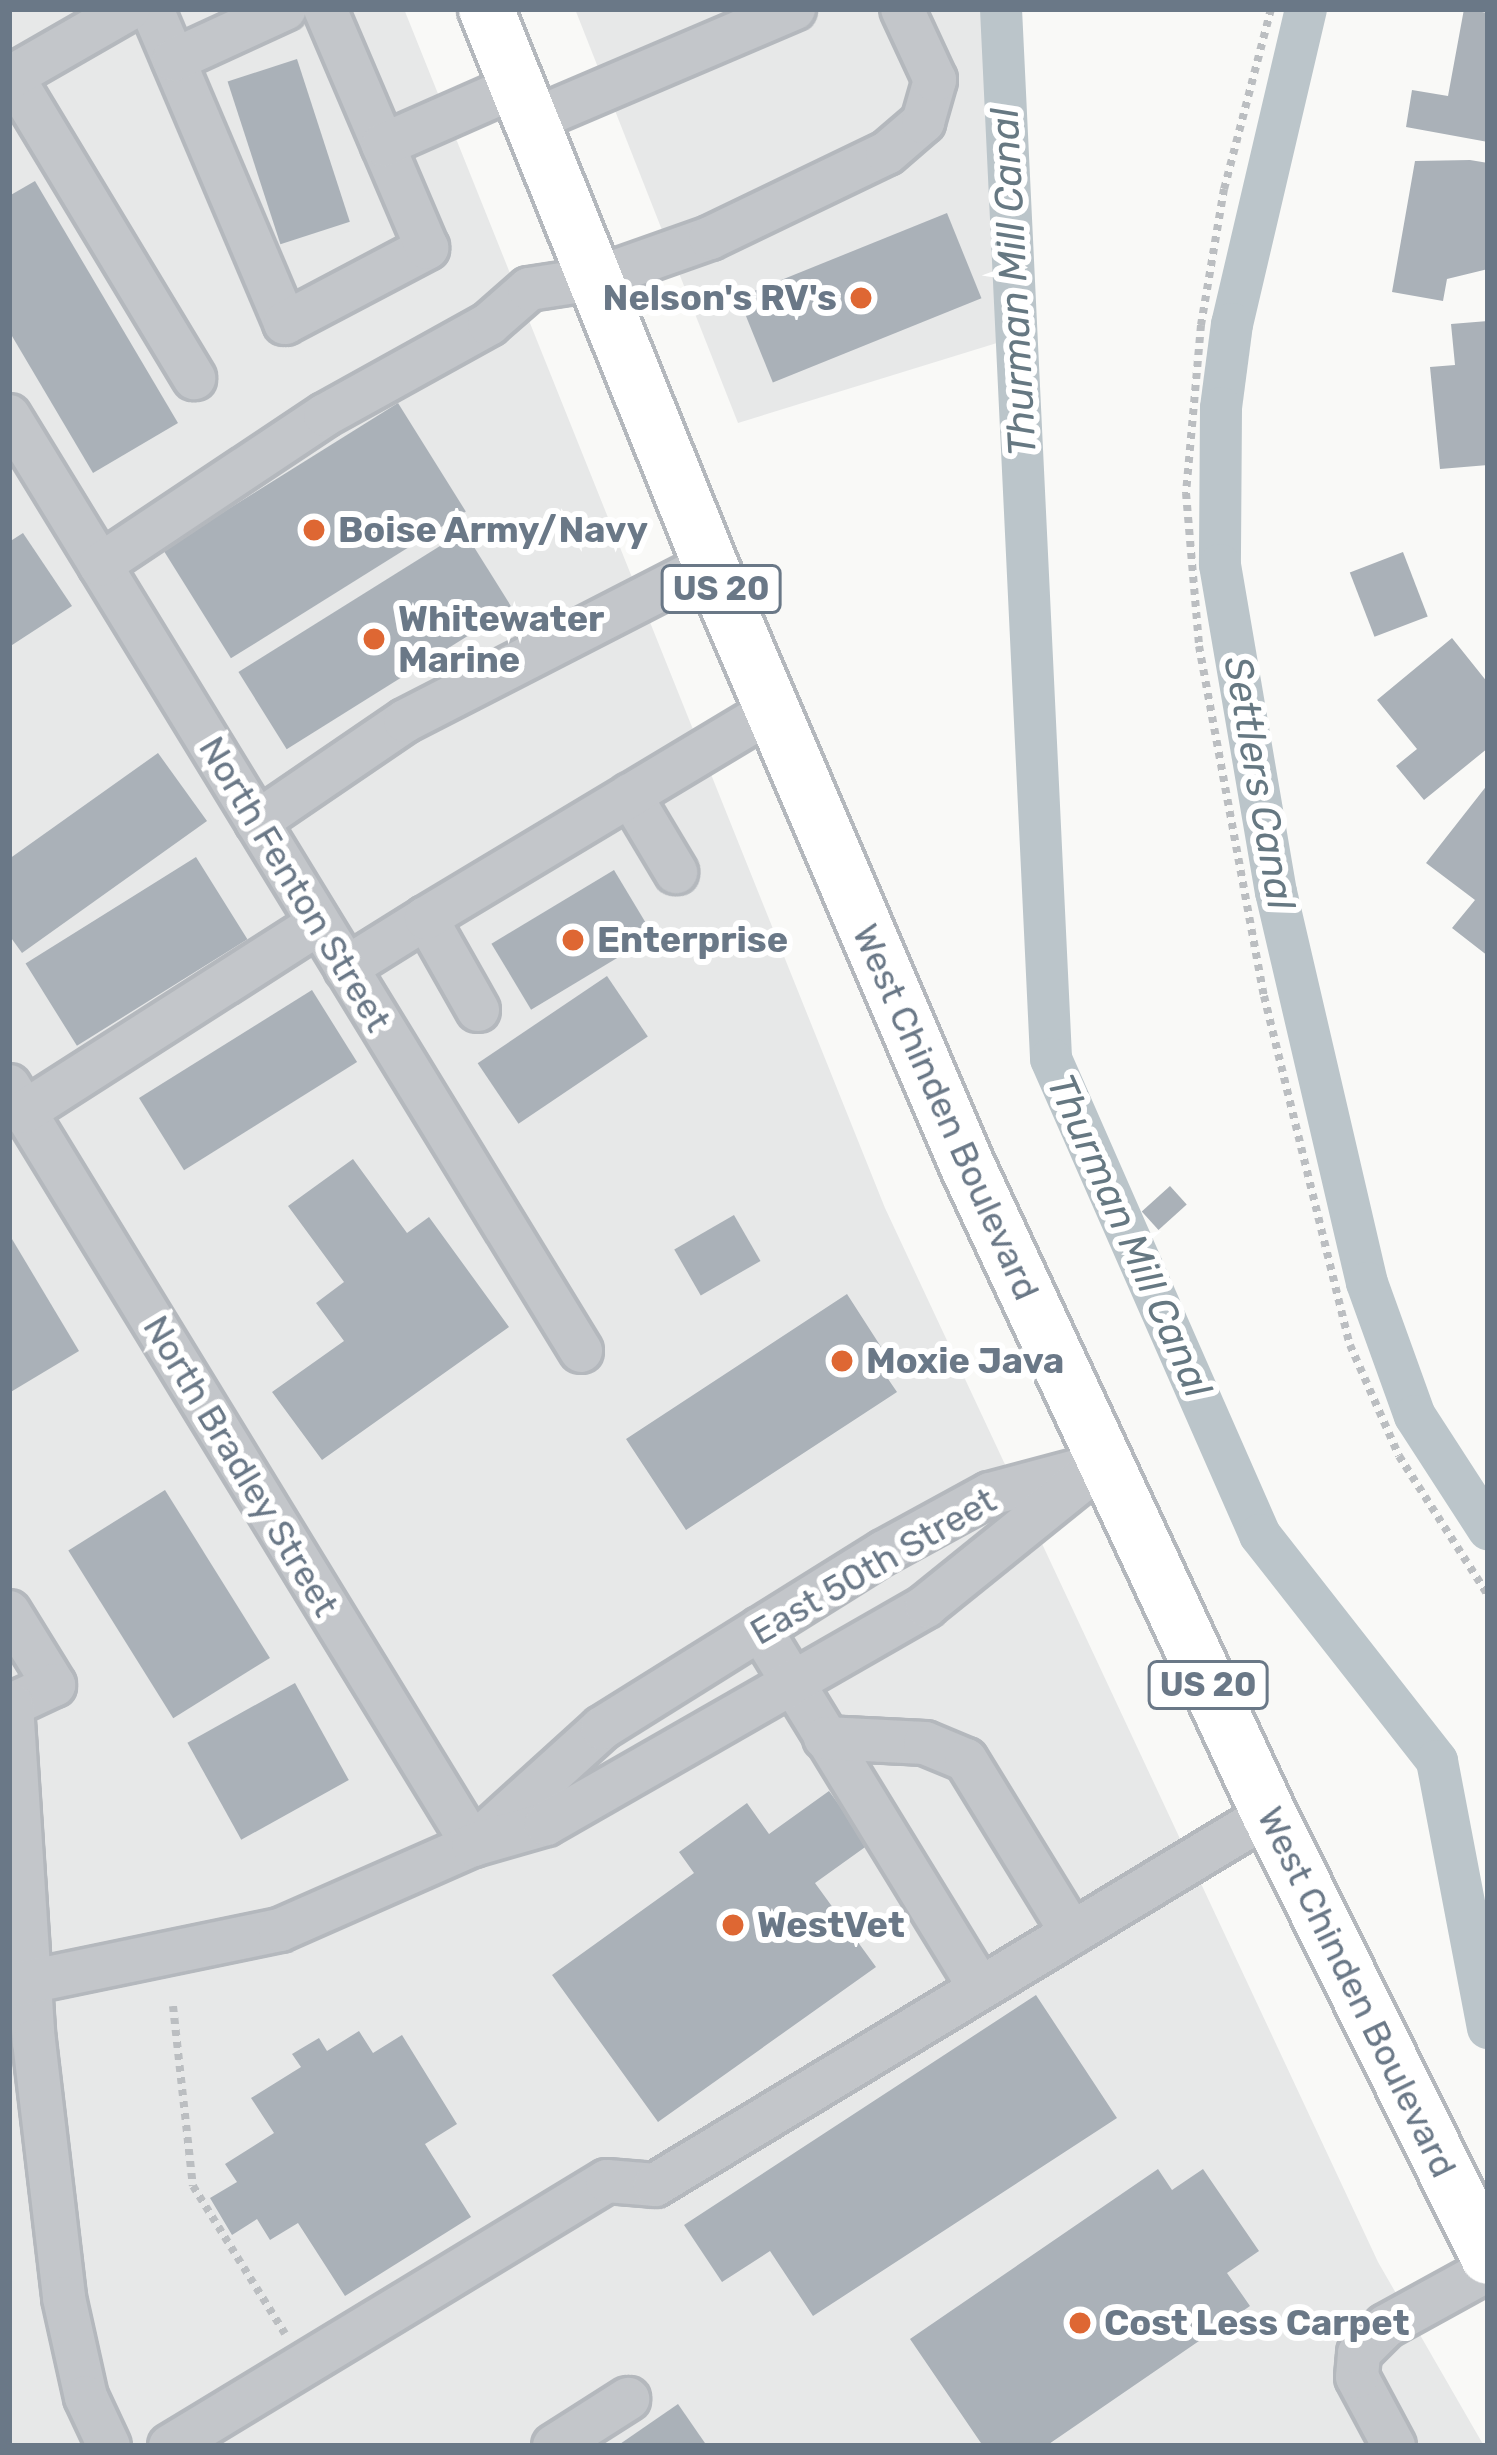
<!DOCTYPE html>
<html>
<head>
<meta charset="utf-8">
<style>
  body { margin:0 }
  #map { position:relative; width:1497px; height:2455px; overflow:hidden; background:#f9f9f7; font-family:Rubik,sans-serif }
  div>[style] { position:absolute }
  .built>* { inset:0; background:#e7e8e8 }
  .canal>* { height:42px; margin:-21px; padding:0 21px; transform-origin:21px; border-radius:21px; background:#bbc5ca }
  .building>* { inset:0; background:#aab1b8; transform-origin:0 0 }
  .path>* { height:8px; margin-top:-4px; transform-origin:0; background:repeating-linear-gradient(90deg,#bbbec1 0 6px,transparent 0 12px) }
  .roads { filter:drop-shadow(3px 0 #b4b8bd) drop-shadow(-3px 0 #b4b8bd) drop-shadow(0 3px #b4b8bd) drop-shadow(0 -3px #b4b8bd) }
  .minor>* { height:42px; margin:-21px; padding:0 21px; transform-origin:21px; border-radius:21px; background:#c3c6ca }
  .major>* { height:54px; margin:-27px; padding:0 27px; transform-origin:27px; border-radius:27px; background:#fff }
  .dots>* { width:33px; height:33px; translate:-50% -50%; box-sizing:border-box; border:6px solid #fff; border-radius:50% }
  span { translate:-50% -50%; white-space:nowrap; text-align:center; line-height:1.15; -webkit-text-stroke:12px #fff; paint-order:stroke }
  .shield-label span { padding:3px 9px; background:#fff; border:3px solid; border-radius:9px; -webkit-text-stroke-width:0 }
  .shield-label { font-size:33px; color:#6a7887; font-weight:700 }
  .poi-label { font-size:36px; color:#6a7887; font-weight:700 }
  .right { translate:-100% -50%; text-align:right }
  .left { translate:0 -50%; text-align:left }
  .street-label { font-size:36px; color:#6a7887 }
  .water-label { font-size:39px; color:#667882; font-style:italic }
  .frame { position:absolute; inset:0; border:12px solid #6a7887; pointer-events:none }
</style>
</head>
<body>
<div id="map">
  <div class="built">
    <div style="clip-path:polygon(9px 9px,404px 9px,885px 1208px,1378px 2262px,1484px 2446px,9px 2446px)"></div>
    <div style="clip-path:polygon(575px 9px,1014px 9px,1026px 334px,738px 423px)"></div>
  </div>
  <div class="canal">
    <div style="left:1001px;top:9px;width:1051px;rotate:87.27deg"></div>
    <div style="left:1051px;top:1059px;width:520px;rotate:66.29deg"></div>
    <div style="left:1260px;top:1535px;width:287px;rotate:51.9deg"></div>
    <div style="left:1437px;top:1761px;width:272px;rotate:79.2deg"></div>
    <div style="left:1306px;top:9px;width:324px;rotate:103.2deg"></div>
    <div style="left:1232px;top:324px;width:85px;rotate:97.5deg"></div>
    <div style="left:1221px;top:408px;width:157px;rotate:90.4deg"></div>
    <div style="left:1220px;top:565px;width:332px;rotate:80.3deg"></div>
    <div style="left:1276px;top:892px;width:401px;rotate:76.9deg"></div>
    <div style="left:1367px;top:1283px;width:141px;rotate:70.2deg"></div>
    <div style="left:1415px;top:1416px;width:135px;rotate:57.1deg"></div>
  </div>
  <div class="building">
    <div style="clip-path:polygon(1464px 9px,1488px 13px,1488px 142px,1406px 127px,1412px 90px,1448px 96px)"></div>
    <div style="left:297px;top:59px;width:171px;height:73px;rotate:72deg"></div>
    <div style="clip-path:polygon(1470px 160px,1488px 163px,1488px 269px,1447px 279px,1443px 301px,1392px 292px,1415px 161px)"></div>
    <div style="clip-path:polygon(35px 181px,178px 423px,93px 473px,9px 331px,9px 196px)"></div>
    <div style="left:947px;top:213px;width:92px;height:225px;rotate:68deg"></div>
    <div style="clip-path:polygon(1488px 321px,1488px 465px,1440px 469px,1430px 367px,1455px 365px,1451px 324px)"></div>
    <div style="left:398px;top:403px;width:128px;height:277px;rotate:58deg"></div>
    <div style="left:464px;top:531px;width:91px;height:266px;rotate:58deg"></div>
    <div style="clip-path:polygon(23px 533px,72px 606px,9px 647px,9px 542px)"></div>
    <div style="left:1403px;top:552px;width:69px;height:57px;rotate:69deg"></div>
    <div style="clip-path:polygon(1452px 638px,1488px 683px,1488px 748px,1424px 800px,1396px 766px,1417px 749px,1377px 700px)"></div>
    <div style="clip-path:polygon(158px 753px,207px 821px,22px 953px,9px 935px,9px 859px)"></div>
    <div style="clip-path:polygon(1488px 784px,1488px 956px,1452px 928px,1475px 900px,1426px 863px)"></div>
    <div style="left:196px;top:857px;width:97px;height:201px;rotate:58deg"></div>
    <div style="left:614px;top:870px;width:77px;height:143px;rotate:59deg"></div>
    <div style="left:607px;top:976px;width:73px;height:156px;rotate:56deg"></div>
    <div style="left:312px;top:990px;width:85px;height:204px;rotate:58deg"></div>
    <div style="clip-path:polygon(353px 1159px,407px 1233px,429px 1217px,509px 1327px,322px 1460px,272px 1392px,344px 1341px,316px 1303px,344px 1282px,288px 1206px)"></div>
    <div style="left:1170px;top:1186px;width:25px;height:38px;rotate:48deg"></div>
    <div style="left:734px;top:1215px;width:53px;height:69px;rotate:60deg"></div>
    <div style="clip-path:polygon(9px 1234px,79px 1351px,9px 1393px)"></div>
    <div style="clip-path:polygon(847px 1294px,894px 1367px,884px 1373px,897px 1392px,686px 1530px,626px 1439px)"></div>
    <div style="left:165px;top:1490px;width:198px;height:114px;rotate:58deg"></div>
    <div style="left:295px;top:1683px;width:111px;height:123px;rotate:61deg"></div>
    <div style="clip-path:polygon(829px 1791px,868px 1845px,815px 1883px,876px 1967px,658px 2122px,552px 1975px,694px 1873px,679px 1852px,747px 1803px,769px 1834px)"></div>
    <div style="clip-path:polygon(1036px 1995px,1117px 2118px,813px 2316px,770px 2251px,722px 2282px,684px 2225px)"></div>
    <div style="clip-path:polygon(359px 2031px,373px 2053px,402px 2035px,457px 2124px,425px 2144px,471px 2217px,345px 2296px,298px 2223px,270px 2240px,257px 2219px,232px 2235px,210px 2198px,237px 2182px,225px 2164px,274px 2133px,251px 2098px,301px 2067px,292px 2054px,319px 2038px,327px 2051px)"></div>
    <div style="clip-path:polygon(1158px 2169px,1172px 2190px,1203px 2169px,1259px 2251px,1227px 2273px,1250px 2306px,1046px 2446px,983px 2446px,910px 2339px)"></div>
    <div style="clip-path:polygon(678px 2404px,707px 2446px,617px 2446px)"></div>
  </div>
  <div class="path">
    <div style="left:1271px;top:9px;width:186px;rotate:104.6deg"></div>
    <div style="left:1224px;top:189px;width:138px;rotate:99.6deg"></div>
    <div style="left:1201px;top:325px;width:169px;rotate:95.1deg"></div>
    <div style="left:1186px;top:493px;width:154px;rotate:85.1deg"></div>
    <div style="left:1199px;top:646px;width:356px;rotate:79.5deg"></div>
    <div style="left:1264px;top:996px;width:359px;rotate:76.2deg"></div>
    <div style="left:1350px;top:1345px;width:121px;rotate:66.2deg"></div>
    <div style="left:1399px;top:1456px;width:165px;rotate:57.4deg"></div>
    <div style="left:173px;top:2006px;width:181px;rotate:83.7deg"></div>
    <div style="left:193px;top:2186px;width:174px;rotate:58.1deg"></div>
  </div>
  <div class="roads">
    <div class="minor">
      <div style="left:152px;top:9px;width:341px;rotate:67deg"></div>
      <div style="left:285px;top:323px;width:161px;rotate:-27.8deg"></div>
      <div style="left:427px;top:248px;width:260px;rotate:-113.1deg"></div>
      <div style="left:174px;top:60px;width:122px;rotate:-24.7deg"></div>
      <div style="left:12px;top:76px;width:353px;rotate:58.9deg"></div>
      <div style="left:9px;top:78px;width:138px;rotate:-29.9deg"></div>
      <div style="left:531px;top:121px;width:286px;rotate:-23.1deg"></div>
      <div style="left:383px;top:145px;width:146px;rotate:-23.8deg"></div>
      <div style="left:9px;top:416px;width:1096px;rotate:58.54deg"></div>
      <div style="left:100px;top:565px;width:270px;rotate:-33.7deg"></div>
      <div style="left:325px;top:415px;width:188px;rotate:-29deg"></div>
      <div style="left:489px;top:324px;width:53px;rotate:-41.2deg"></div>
      <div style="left:529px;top:289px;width:66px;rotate:-8.7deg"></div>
      <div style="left:594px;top:279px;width:123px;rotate:-19.5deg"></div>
      <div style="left:710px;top:238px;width:196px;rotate:-25.7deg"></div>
      <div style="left:887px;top:153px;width:48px;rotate:-40.7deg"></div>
      <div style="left:923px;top:122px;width:44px;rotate:-74.1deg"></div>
      <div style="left:935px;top:80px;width:78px;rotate:-114.9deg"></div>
      <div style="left:630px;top:795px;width:90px;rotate:59.1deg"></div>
      <div style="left:257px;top:822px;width:179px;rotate:-34.3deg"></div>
      <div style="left:405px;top:721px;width:343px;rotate:-27.2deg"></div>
      <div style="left:346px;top:968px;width:94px;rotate:-32deg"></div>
      <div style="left:478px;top:1010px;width:106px;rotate:-119.5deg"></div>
      <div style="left:426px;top:918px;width:404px;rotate:-31deg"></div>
      <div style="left:9px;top:1086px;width:890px;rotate:58.56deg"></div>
      <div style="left:24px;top:1112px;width:350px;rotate:-32.6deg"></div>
      <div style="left:9px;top:1612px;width:86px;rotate:58.3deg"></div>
      <div style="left:54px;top:1685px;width:50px;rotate:155deg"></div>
      <div style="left:760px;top:1629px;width:421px;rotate:58.5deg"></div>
      <div style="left:12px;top:1705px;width:337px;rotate:86.3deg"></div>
      <div style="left:34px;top:2041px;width:259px;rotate:83.3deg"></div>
      <div style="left:64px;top:2298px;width:101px;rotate:77.5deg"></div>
      <div style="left:86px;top:2397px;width:54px;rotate:64.9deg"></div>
      <div style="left:825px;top:1738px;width:100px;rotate:2.9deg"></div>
      <div style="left:925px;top:1743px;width:44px;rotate:22.5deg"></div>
      <div style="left:966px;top:1760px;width:203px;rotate:58.5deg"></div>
      <div style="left:483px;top:1836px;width:161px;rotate:-42.2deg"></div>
      <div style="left:602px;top:1728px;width:332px;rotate:-32deg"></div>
      <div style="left:884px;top:1552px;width:121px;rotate:-28.7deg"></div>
      <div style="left:990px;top:1494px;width:97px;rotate:-14.9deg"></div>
      <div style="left:9px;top:1986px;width:277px;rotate:-11.7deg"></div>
      <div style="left:280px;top:1930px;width:211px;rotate:-23.8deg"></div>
      <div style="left:473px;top:1845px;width:76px;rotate:-16deg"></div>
      <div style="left:546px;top:1824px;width:438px;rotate:-29.8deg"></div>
      <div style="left:926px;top:1606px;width:228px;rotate:-38.9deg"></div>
      <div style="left:170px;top:2446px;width:511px;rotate:-31.23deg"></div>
      <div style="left:607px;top:2181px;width:48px;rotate:4.8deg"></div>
      <div style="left:655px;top:2185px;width:717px;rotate:-31.14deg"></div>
      <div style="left:554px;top:2446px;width:88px;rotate:-32.4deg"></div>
      <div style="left:1394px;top:2446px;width:78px;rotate:-118.2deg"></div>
      <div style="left:1357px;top:2377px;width:24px;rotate:-85deg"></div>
      <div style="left:1359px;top:2353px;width:38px;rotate:-45deg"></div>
      <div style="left:1386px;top:2326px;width:116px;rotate:-28.8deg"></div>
    </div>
    <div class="major">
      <div style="left:486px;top:9px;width:598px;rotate:68.02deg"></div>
      <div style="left:710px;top:564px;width:654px;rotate:66.85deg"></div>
      <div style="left:967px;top:1165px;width:716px;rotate:65.05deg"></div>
      <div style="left:1269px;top:1814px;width:494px;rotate:63.7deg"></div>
    </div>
  </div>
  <div class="dots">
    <div style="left:861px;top:298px;background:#de6733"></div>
    <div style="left:314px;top:530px;background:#de6733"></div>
    <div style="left:374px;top:639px;background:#de6733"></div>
    <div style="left:573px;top:940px;background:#de6733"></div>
    <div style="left:842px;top:1361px;background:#de6733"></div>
    <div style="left:733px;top:1925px;background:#de6733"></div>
    <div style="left:1080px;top:2323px;background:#de6733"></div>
  </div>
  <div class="shield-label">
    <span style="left:721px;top:589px">US 20</span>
    <span style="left:1208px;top:1685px">US 20</span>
  </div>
  <div class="poi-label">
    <span class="right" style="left:837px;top:298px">Nelson's RV's</span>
    <span class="left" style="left:338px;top:530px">Boise Army/Navy</span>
    <span class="left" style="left:398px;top:639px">Whitewater<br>Marine</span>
    <span class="left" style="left:597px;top:940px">Enterprise</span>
    <span class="left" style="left:866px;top:1361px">Moxie Java</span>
    <span class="left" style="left:757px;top:1925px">WestVet</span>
    <span class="left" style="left:1104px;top:2323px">Cost Less Carpet</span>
  </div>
  <div class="street-label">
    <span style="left:295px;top:884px;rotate:59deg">North Fenton Street</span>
    <span style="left:946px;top:1112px;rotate:66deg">West Chinden Boulevard</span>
    <span style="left:241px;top:1466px;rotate:59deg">North Bradley Street</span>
    <span style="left:873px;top:1566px;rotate:-30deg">East 50th Street</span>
    <span style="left:1357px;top:1992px;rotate:64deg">West Chinden Boulevard</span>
  </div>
  <div class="water-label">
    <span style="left:1014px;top:282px;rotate:-93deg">Thurman Mill Canal</span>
    <span style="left:1259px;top:783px;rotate:80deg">Settlers Canal</span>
    <span style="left:1129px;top:1236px;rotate:66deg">Thurman Mill Canal</span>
  </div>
  <div class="frame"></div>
</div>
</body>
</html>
